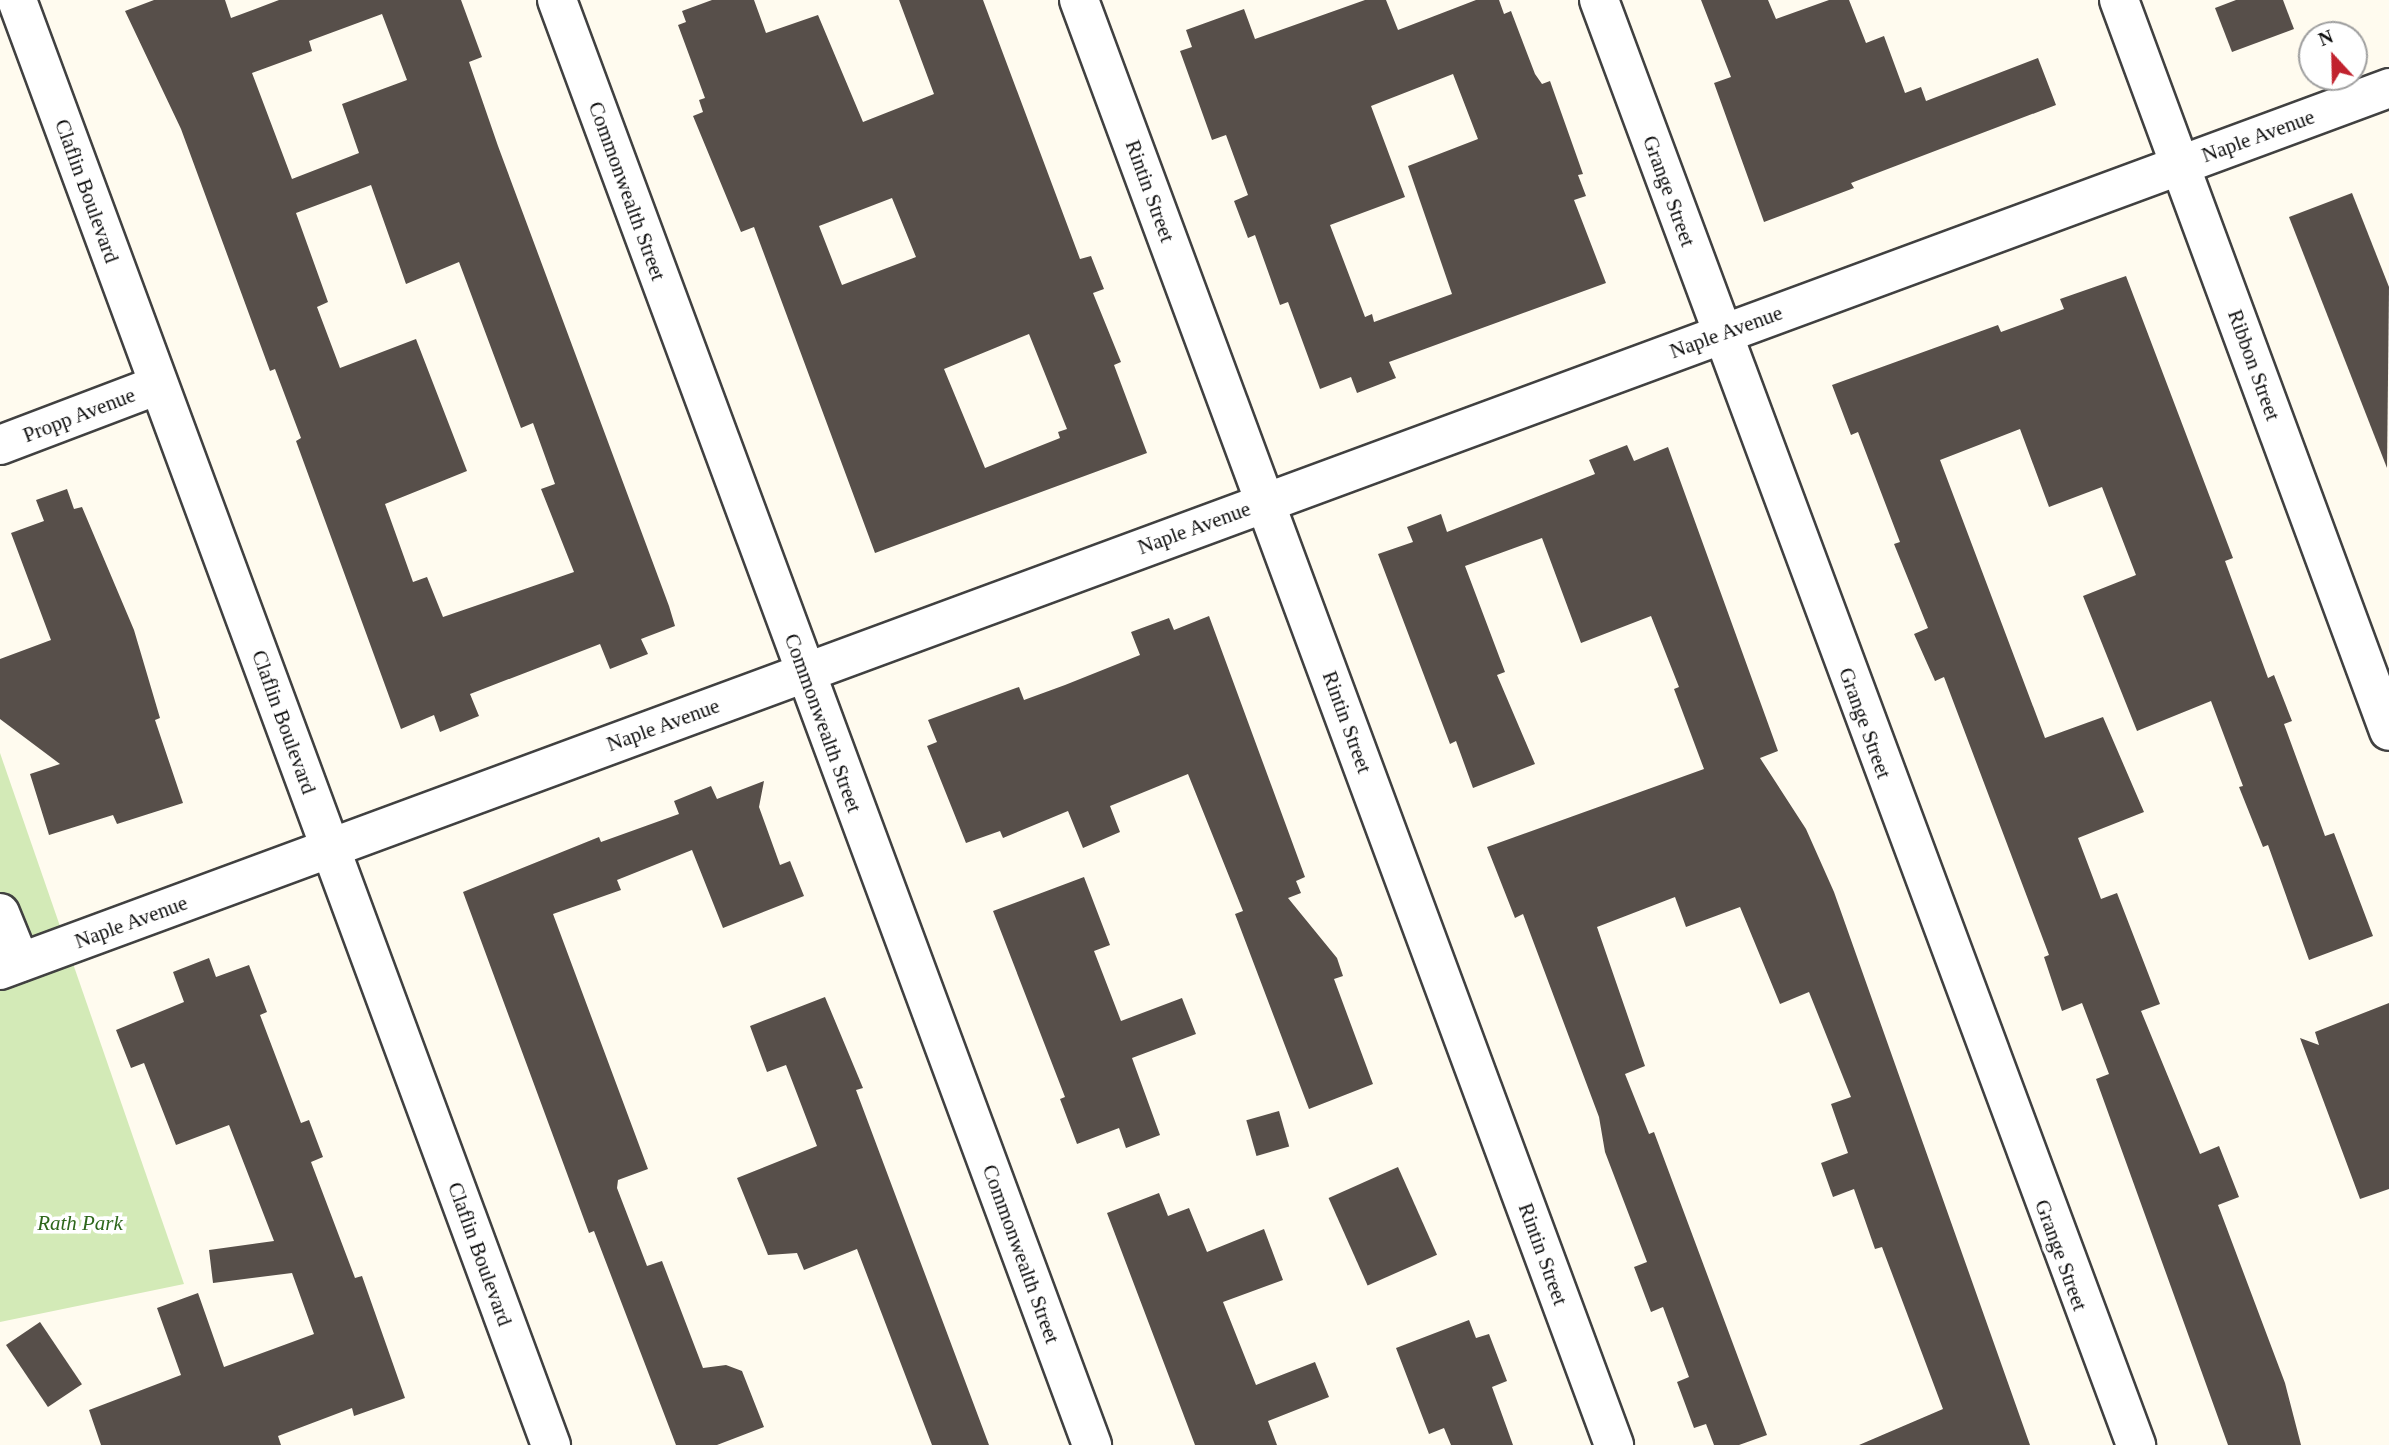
<!DOCTYPE html>
<html>
<head>
<meta charset="utf-8">
<style>
  body { margin:0 }
  #map { position:relative; width:2389px; height:1445px; overflow:hidden; background:#fffbef; font-family:Georgia,serif }
  div>[style] { position:absolute }
  .green>* { inset:0; background:#d3eab7 }
  .building>* { inset:0; background:#574f4a; transform-origin:0 0 }
  .roads { filter:drop-shadow(2px 0 #414141) drop-shadow(-2px 0 #414141) drop-shadow(0 2px #414141) drop-shadow(0 -2px #414141) }
  .minor>* { height:38px; margin:-19px; padding:0 19px; transform-origin:19px; border-radius:19px; background:#fff }
  span { translate:-50% -50%; white-space:nowrap; text-align:center; line-height:1.15; -webkit-text-stroke:7px #fff; paint-order:stroke }
  .street-label { font-size:21px; color:#0e0e0e }
  .park-label { font-size:21px; color:#2e671c; font-style:italic }
  .north { position:absolute; left:2298px; top:21px; width:70px; height:70px; box-sizing:border-box; background:#fff; border:2px solid #9f9f9f; border-radius:50%; rotate:338deg; font-size:19px; font-weight:700; line-height:28px; text-align:center; color:#0e0e0e }
  .north::after { content:''; display:block; margin:auto; width:24px; height:32px; background:#c1222e; clip-path:polygon(50% 0,100% 100%,50% 72%,0 100%) }
</style>
</head>
<body>
<div id="map">
  <div class="green">
    <div style="clip-path:polygon(0 753px,184px 1284px,0 1322px)"></div>
  </div>
  <div class="building">
    <div style="clip-path:polygon(evenodd,154px 0,225px 0,231px 18px,279px 0,461px 0,482px 57px,469px 62px,498px 146px,669px 606px,675px 626px,641px 639px,648px 654px,610px 669px,600px 644px,470px 694px,479px 716px,440px 732px,434px 715px,401px 729px,296px 441px,301px 438px,275px 369px,270px 371px,181px 129px,125px 11px,154px 0,382px 14px,407px 80px,342px 104px,359px 153px,292px 179px,252px 73px,312px 51px,309px 41px,382px 14px,154px 0,371px 185px,406px 284px,459px 262px,521px 428px,533px 423px,555px 484px,541px 489px,574px 572px,443px 617px,427px 577px,413px 582px,385px 504px,467px 471px,416px 339px,340px 368px,317px 307px,328px 302px,296px 213px,371px 185px)"></div>
    <div style="clip-path:polygon(evenodd,712px 0,754px 0,766px 33px,818px 15px,863px 122px,934px 94px,899px 0,983px 0,1080px 259px,1091px 256px,1104px 289px,1093px 293px,1121px 362px,1114px 365px,1147px 453px,875px 553px,754px 227px,741px 232px,693px 116px,703px 112px,699px 100px,705px 98px,678px 25px,686px 22px,682px 11px,712px 0,892px 198px,916px 257px,842px 285px,819px 226px,892px 198px,712px 0,1029px 334px,1067px 429px,1058px 432px,1060px 438px,985px 468px,944px 369px,1029px 334px)"></div>
    <div style="clip-path:polygon(evenodd,1365px 0,1386px 0,1398px 30px,1476px 0,1499px 0,1504px 14px,1511px 11px,1535px 74px,1542px 84px,1550px 81px,1583px 174px,1578px 175px,1586px 196px,1574px 200px,1606px 283px,1389px 362px,1396px 378px,1357px 393px,1351px 377px,1320px 389px,1288px 302px,1280px 305px,1255px 235px,1248px 238px,1234px 201px,1248px 195px,1226px 135px,1212px 140px,1180px 51px,1192px 47px,1186px 30px,1244px 9px,1255px 39px,1365px 0,1453px 74px,1478px 139px,1408px 166px,1452px 294px,1374px 322px,1372px 314px,1365px 317px,1330px 225px,1405px 197px,1371px 106px,1453px 74px)"></div>
    <div style="clip-path:polygon(1701px 0,1768px 0,1776px 19px,1829px 0,1849px 0,1866px 43px,1884px 36px,1905px 93px,1921px 87px,1926px 101px,2038px 58px,2056px 105px,1851px 183px,1854px 188px,1764px 222px,1714px 83px,1731px 77px)"></div>
    <div style="clip-path:polygon(2236px 0,2283px 0,2294px 29px,2232px 52px,2215px 8px)"></div>
    <div style="clip-path:polygon(2352px 193px,2389px 287px,2387px 468px,2289px 217px)"></div>
    <div style="clip-path:polygon(2126px 276px,2233px 558px,2225px 561px,2268px 678px,2274px 675px,2292px 721px,2284px 724px,2325px 836px,2334px 833px,2373px 936px,2309px 960px,2268px 845px,2263px 847px,2239px 787px,2243px 786px,2211px 701px,2137px 731px,2083px 596px,2136px 575px,2102px 487px,2049px 507px,2020px 429px,1940px 460px,2045px 738px,2103px 717px,2144px 812px,2078px 838px,2101px 899px,2117px 893px,2160px 1004px,2141px 1011px,2200px 1154px,2219px 1146px,2239px 1197px,2218px 1205px,2285px 1383px,2301px 1445px,2228px 1445px,2096px 1079px,2109px 1074px,2082px 1003px,2062px 1011px,2044px 957px,2049px 955px,1944px 677px,1935px 681px,1914px 634px,1928px 628px,1894px 544px,1900px 542px,1858px 432px,1851px 435px,1832px 385px,1998px 325px,2001px 332px,2064px 309px,2060px 299px)"></div>
    <div style="clip-path:polygon(1627px 445px,1634px 461px,1668px 447px,1778px 751px,1760px 758px,1806px 829px,1834px 892px,2030px 1445px,1859px 1445px,1943px 1409px,1882px 1247px,1875px 1249px,1854px 1189px,1833px 1197px,1821px 1163px,1848px 1153px,1831px 1104px,1851px 1097px,1809px 992px,1780px 1004px,1740px 907px,1686px 927px,1675px 897px,1597px 927px,1645px 1066px,1625px 1074px,1649px 1134px,1654px 1132px,1767px 1435px,1739px 1445px,1714px 1445px,1706px 1424px,1694px 1428px,1677px 1382px,1689px 1377px,1663px 1307px,1651px 1312px,1634px 1267px,1647px 1262px,1605px 1152px,1599px 1117px,1523px 914px,1515px 918px,1487px 847px,1704px 769px,1674px 689px,1679px 687px,1651px 616px,1581px 643px,1542px 538px,1465px 566px,1505px 672px,1497px 675px,1535px 764px,1473px 788px,1456px 741px,1450px 744px,1378px 554px,1413px 542px,1407px 527px,1441px 514px,1447px 532px,1595px 474px,1589px 460px)"></div>
    <div style="clip-path:polygon(67px 489px,74px 509px,82px 507px,134px 630px,160px 718px,155px 720px,183px 803px,117px 824px,113px 815px,49px 835px,30px 774px,60px 764px,0 719px,0 659px,51px 640px,11px 533px,44px 521px,36px 500px)"></div>
    <div style="clip-path:polygon(1209px 616px,1305px 877px,1296px 881px,1301px 893px,1288px 898px,1337px 958px,1343px 976px,1334px 979px,1373px 1084px,1309px 1109px,1235px 914px,1243px 911px,1188px 774px,1110px 806px,1120px 832px,1083px 848px,1068px 811px,1003px 838px,1000px 831px,966px 843px,927px 746px,937px 742px,928px 720px,1019px 687px,1024px 700px,1065px 685px,1140px 655px,1131px 632px,1169px 618px,1174px 630px)"></div>
    <div style="clip-path:polygon(764px 781px,759px 807px,780px 865px,790px 861px,804px 896px,723px 928px,692px 850px,617px 880px,621px 890px,553px 914px,648px 1169px,618px 1180px,617px 1188px,647px 1266px,662px 1261px,703px 1368px,726px 1365px,742px 1371px,764px 1427px,717px 1445px,676px 1445px,594px 1231px,589px 1233px,463px 892px,599px 837px,601px 842px,679px 814px,674px 801px,711px 786px,717px 799px)"></div>
    <div style="clip-path:polygon(1084px 877px,1110px 945px,1094px 951px,1121px 1021px,1182px 998px,1196px 1034px,1132px 1058px,1160px 1135px,1126px 1148px,1119px 1128px,1077px 1144px,1060px 1099px,1065px 1097px,993px 911px)"></div>
    <div style="clip-path:polygon(209px 958px,216px 977px,249px 965px,267px 1012px,260px 1015px,301px 1123px,309px 1120px,323px 1157px,311px 1162px,355px 1278px,362px 1276px,405px 1398px,354px 1416px,352px 1408px,278px 1436px,281px 1445px,101px 1445px,89px 1410px,181px 1375px,157px 1308px,198px 1293px,224px 1367px,314px 1334px,292px 1273px,213px 1283px,209px 1250px,274px 1241px,229px 1125px,176px 1145px,144px 1063px,131px 1068px,116px 1030px,184px 1002px,173px 972px)"></div>
    <div style="clip-path:polygon(825px 997px,863px 1088px,856px 1090px,989px 1445px,932px 1445px,857px 1249px,804px 1270px,797px 1253px,768px 1255px,737px 1178px,817px 1146px,786px 1065px,767px 1072px,750px 1026px)"></div>
    <div style="clip-path:polygon(2389px 1003px,2389px 1189px,2360px 1199px,2300px 1038px,2319px 1045px,2315px 1032px)"></div>
    <div style="left:1279px;top:1111px;width:37px;height:34px;rotate:74deg"></div>
    <div style="left:1398px;top:1167px;width:96px;height:76px;rotate:66deg"></div>
    <div style="clip-path:polygon(1159px 1193px,1168px 1216px,1189px 1208px,1207px 1252px,1264px 1229px,1283px 1280px,1223px 1302px,1256px 1385px,1315px 1362px,1329px 1397px,1268px 1421px,1277px 1445px,1195px 1445px,1107px 1213px)"></div>
    <div style="clip-path:polygon(1469px 1320px,1476px 1338px,1489px 1334px,1507px 1381px,1492px 1387px,1513px 1445px,1451px 1445px,1444px 1428px,1429px 1434px,1396px 1348px)"></div>
    <div style="left:40px;top:1322px;width:75px;height:41px;rotate:56deg"></div>
  </div>
  <div class="roads">
    <div class="minor">
      <div style="left:17px;top:0;width:1541px;rotate:69.72deg"></div>
      <div style="left:557px;top:0;width:1541px;rotate:69.68deg"></div>
      <div style="left:1079px;top:0;width:1541px;rotate:69.68deg"></div>
      <div style="left:1599px;top:0;width:1542px;rotate:69.61deg"></div>
      <div style="left:2119px;top:0;width:779px;rotate:69.73deg"></div>
      <div style="left:0;top:445px;width:169px;rotate:-20.8deg"></div>
      <div style="left:0;top:913px;width:53px;rotate:67.8deg"></div>
      <div style="left:0;top:970px;width:2547px;rotate:-20.26deg"></div>
    </div>
  </div>
  <div class="street-label">
    <span style="left:2258px;top:136px;rotate:-20deg">Naple Avenue</span>
    <span style="left:87px;top:191px;rotate:70deg">Claflin Boulevard</span>
    <span style="left:627px;top:191px;rotate:70deg">Commonwealth Street</span>
    <span style="left:1150px;top:191px;rotate:70deg">Rintin Street</span>
    <span style="left:1669px;top:191px;rotate:70deg">Grange Street</span>
    <span style="left:1726px;top:332px;rotate:-20deg">Naple Avenue</span>
    <span style="left:2254px;top:365px;rotate:70deg">Ribbon Street</span>
    <span style="left:79px;top:415px;rotate:-21deg">Propp Avenue</span>
    <span style="left:1194px;top:528px;rotate:-20deg">Naple Avenue</span>
    <span style="left:284px;top:722px;rotate:70deg">Claflin Boulevard</span>
    <span style="left:1347px;top:722px;rotate:70deg">Rintin Street</span>
    <span style="left:823px;top:723px;rotate:70deg">Commonwealth Street</span>
    <span style="left:1865px;top:723px;rotate:70deg">Grange Street</span>
    <span style="left:663px;top:725px;rotate:-20deg">Naple Avenue</span>
    <span style="left:131px;top:922px;rotate:-20deg">Naple Avenue</span>
    <span style="left:480px;top:1254px;rotate:70deg">Claflin Boulevard</span>
    <span style="left:1021px;top:1254px;rotate:70deg">Commonwealth Street</span>
    <span style="left:1543px;top:1254px;rotate:70deg">Rintin Street</span>
    <span style="left:2061px;top:1255px;rotate:70deg">Grange Street</span>
  </div>
  <div class="park-label">
    <span style="left:80px;top:1223px">Rath Park</span>
  </div>
  <div class="north">N</div>
</div>
</body>
</html>
